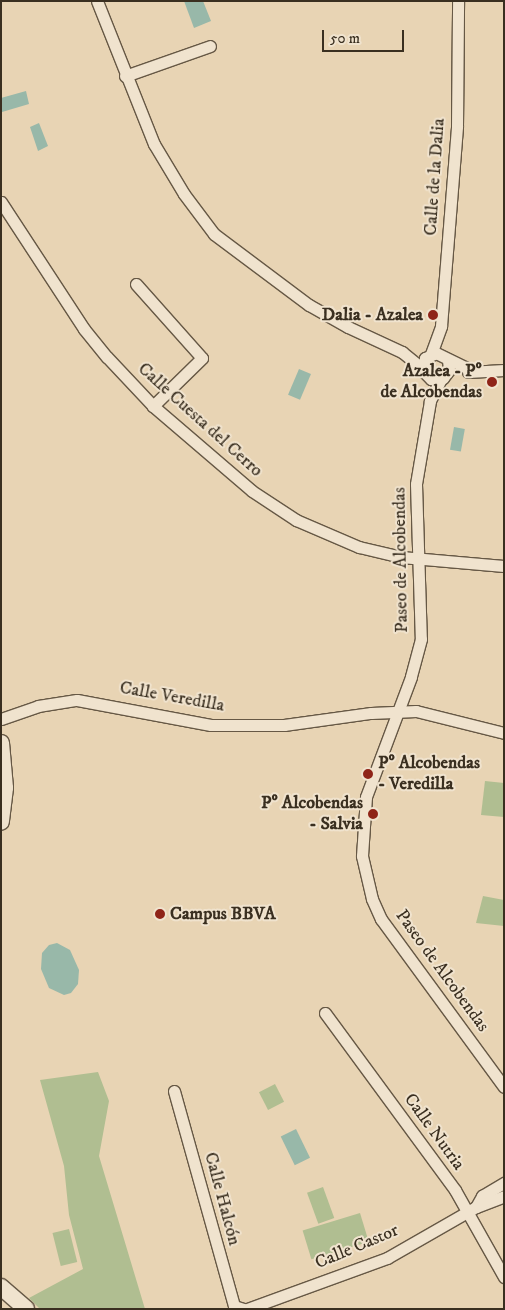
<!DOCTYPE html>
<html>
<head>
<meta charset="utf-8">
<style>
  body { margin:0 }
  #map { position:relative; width:505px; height:1310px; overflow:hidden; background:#e8d4b4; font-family:"IM FELL DW Pica",serif }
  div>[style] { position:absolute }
  .green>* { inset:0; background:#b0be91; transform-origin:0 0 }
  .water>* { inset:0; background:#98b8a9; transform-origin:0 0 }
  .roads { filter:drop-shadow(1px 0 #665845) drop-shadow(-1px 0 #665845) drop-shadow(0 1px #665845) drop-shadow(0 -1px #665845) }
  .street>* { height:11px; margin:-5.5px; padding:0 5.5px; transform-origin:5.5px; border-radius:5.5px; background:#f0e3ce }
  .secondary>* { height:16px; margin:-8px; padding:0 8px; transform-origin:8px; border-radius:8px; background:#f0e3ce }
  .dots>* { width:14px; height:14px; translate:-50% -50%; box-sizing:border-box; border:2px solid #f0e3ce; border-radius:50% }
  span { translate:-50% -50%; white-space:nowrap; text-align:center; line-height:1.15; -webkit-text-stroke:4px #f0e3ce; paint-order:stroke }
  .street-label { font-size:18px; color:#3a2f20 }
  .poi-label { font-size:18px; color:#3a2f20; font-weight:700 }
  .right { translate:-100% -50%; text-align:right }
  .left { translate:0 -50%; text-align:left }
  .frame { position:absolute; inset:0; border:2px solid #3a2f20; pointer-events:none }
  .scale { position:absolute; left:322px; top:30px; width:82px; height:22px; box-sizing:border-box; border:2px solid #3a2f20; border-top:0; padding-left:6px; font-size:15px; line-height:18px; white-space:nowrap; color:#3a2f20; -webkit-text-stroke:4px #f0e3ce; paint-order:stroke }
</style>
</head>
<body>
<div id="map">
  <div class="green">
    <div style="clip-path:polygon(485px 781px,504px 783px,504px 817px,481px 815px)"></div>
    <div style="clip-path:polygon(483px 896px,504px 900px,504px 926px,476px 923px)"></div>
    <div style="clip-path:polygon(98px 1072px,109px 1101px,99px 1156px,145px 1309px,40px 1309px,29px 1298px,83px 1269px,69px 1215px,64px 1166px,40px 1080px)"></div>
    <div style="left:275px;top:1084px;width:20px;height:18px;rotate:63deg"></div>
    <div style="left:323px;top:1187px;width:33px;height:17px;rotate:70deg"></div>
    <div style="left:360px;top:1213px;width:30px;height:60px;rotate:73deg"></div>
    <div style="left:69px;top:1229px;width:34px;height:17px;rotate:76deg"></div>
  </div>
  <div class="water">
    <div style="clip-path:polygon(184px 1px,203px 1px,211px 21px,194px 28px)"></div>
    <div style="clip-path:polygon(26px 91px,29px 104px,2px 112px,1px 98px)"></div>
    <div style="clip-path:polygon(39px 123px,48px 146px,38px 151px,30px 127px)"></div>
    <div style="left:299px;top:369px;width:13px;height:28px;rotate:23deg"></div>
    <div style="left:454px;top:427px;width:11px;height:23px;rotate:10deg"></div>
    <div style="clip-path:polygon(57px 943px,70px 950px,79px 970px,78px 984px,71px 993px,64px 995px,49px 988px,41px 969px,42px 953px,49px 945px)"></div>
    <div style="left:296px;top:1129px;width:32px;height:17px;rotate:64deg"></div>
  </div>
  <div class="roads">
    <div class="street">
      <div style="left:97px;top:1px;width:154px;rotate:68.3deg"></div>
      <div style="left:154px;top:144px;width:58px;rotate:59deg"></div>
      <div style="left:184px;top:194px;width:50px;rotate:53.1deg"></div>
      <div style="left:214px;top:234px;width:119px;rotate:36.8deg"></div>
      <div style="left:309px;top:305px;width:45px;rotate:29.4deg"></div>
      <div style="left:348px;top:327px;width:60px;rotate:24.8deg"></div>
      <div style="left:402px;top:352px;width:27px;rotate:39deg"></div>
      <div style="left:125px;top:76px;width:90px;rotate:-19.4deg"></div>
      <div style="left:1px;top:202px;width:152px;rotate:56.8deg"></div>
      <div style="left:84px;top:329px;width:36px;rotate:51deg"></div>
      <div style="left:107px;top:357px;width:67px;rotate:46.8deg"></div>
      <div style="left:153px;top:406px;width:130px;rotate:40.6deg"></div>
      <div style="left:252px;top:491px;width:53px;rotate:33.4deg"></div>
      <div style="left:296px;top:520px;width:69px;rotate:23.2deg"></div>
      <div style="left:359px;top:547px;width:43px;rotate:13.4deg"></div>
      <div style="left:401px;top:557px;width:103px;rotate:5deg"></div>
      <div style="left:136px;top:284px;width:99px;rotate:48.3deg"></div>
      <div style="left:202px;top:358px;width:69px;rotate:135.6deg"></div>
      <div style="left:431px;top:354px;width:30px;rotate:-70deg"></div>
      <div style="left:441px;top:326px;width:201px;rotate:-85.4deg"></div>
      <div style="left:457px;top:126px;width:125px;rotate:-89.5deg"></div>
      <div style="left:448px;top:360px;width:10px;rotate:84deg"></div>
      <div style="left:449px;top:370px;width:10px;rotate:127deg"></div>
      <div style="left:443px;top:378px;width:12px;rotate:175deg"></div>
      <div style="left:431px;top:379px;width:10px;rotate:-135deg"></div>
      <div style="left:424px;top:372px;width:14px;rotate:-86deg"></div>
      <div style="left:425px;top:358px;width:12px;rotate:-24deg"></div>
      <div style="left:436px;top:353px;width:41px;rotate:25.9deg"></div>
      <div style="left:468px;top:372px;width:36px;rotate:-3deg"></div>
      <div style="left:441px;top:379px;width:25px;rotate:117deg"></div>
      <div style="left:430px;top:401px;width:84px;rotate:99.6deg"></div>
      <div style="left:416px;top:484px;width:155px;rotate:88.2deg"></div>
      <div style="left:421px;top:639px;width:39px;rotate:105deg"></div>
      <div style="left:411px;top:677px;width:128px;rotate:110.6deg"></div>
      <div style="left:366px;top:797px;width:59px;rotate:93.9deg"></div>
      <div style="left:362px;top:856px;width:44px;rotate:76.9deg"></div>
      <div style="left:372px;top:899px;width:22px;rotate:66deg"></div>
      <div style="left:381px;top:919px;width:208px;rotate:53.8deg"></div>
      <div style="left:1px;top:719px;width:39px;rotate:-19deg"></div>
      <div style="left:38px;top:706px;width:39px;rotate:-9deg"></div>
      <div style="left:77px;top:700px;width:136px;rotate:10.6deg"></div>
      <div style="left:211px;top:725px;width:73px"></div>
      <div style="left:284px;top:725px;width:88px;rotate:-7.9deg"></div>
      <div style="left:371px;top:713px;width:45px;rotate:-2.5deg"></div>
      <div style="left:416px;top:711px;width:91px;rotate:14deg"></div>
      <div style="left:325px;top:1013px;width:220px;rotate:53.7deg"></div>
      <div style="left:455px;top:1190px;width:100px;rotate:60.6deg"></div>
      <div style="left:174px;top:1091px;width:223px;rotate:74.4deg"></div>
      <div style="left:234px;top:1306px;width:10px;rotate:17deg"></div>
      <div style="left:476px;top:1207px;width:13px;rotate:-61deg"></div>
      <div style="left:482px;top:1196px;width:26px;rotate:-31deg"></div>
      <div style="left:247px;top:1309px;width:149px;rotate:-20deg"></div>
      <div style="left:387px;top:1258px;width:103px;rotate:-29.8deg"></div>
      <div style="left:476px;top:1207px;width:30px;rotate:-21deg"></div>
    </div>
    <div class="secondary">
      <div style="left:1px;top:743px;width:45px;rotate:84.9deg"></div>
      <div style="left:5px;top:788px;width:34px;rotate:97deg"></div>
      <div style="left:1px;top:1287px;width:33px;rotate:41deg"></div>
    </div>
  </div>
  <div class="dots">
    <div style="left:433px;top:315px;background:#8f2418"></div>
    <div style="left:492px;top:382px;background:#8f2418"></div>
    <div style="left:368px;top:774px;background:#8f2418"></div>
    <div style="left:373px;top:814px;background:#8f2418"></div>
    <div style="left:160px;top:914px;background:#8f2418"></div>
  </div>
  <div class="street-label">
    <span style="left:435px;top:177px;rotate:-86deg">Calle de la Dalia</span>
    <span style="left:200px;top:420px;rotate:42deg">Calle Cuesta del Cerro</span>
    <span style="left:401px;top:560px;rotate:-91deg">Paseo de Alcobendas</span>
    <span style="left:172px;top:697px;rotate:10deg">Calle Veredilla</span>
    <span style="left:442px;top:971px;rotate:54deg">Paseo de Alcobendas</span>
    <span style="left:434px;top:1132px;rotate:54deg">Calle Nutria</span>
    <span style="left:222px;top:1199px;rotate:75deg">Calle Halcón</span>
    <span style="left:357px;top:1247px;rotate:-23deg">Calle Castor</span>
  </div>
  <div class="poi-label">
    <span class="right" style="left:423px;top:315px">Dalia - Azalea</span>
    <span class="right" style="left:482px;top:382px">Azalea - Pº<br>de Alcobendas</span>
    <span class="left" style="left:378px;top:774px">Pº Alcobendas<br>- Veredilla</span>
    <span class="right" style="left:363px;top:814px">Pº Alcobendas<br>- Salvia</span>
    <span class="left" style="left:170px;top:914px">Campus BBVA</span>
  </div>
  <div class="frame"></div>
  <div class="scale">50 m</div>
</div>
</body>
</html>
